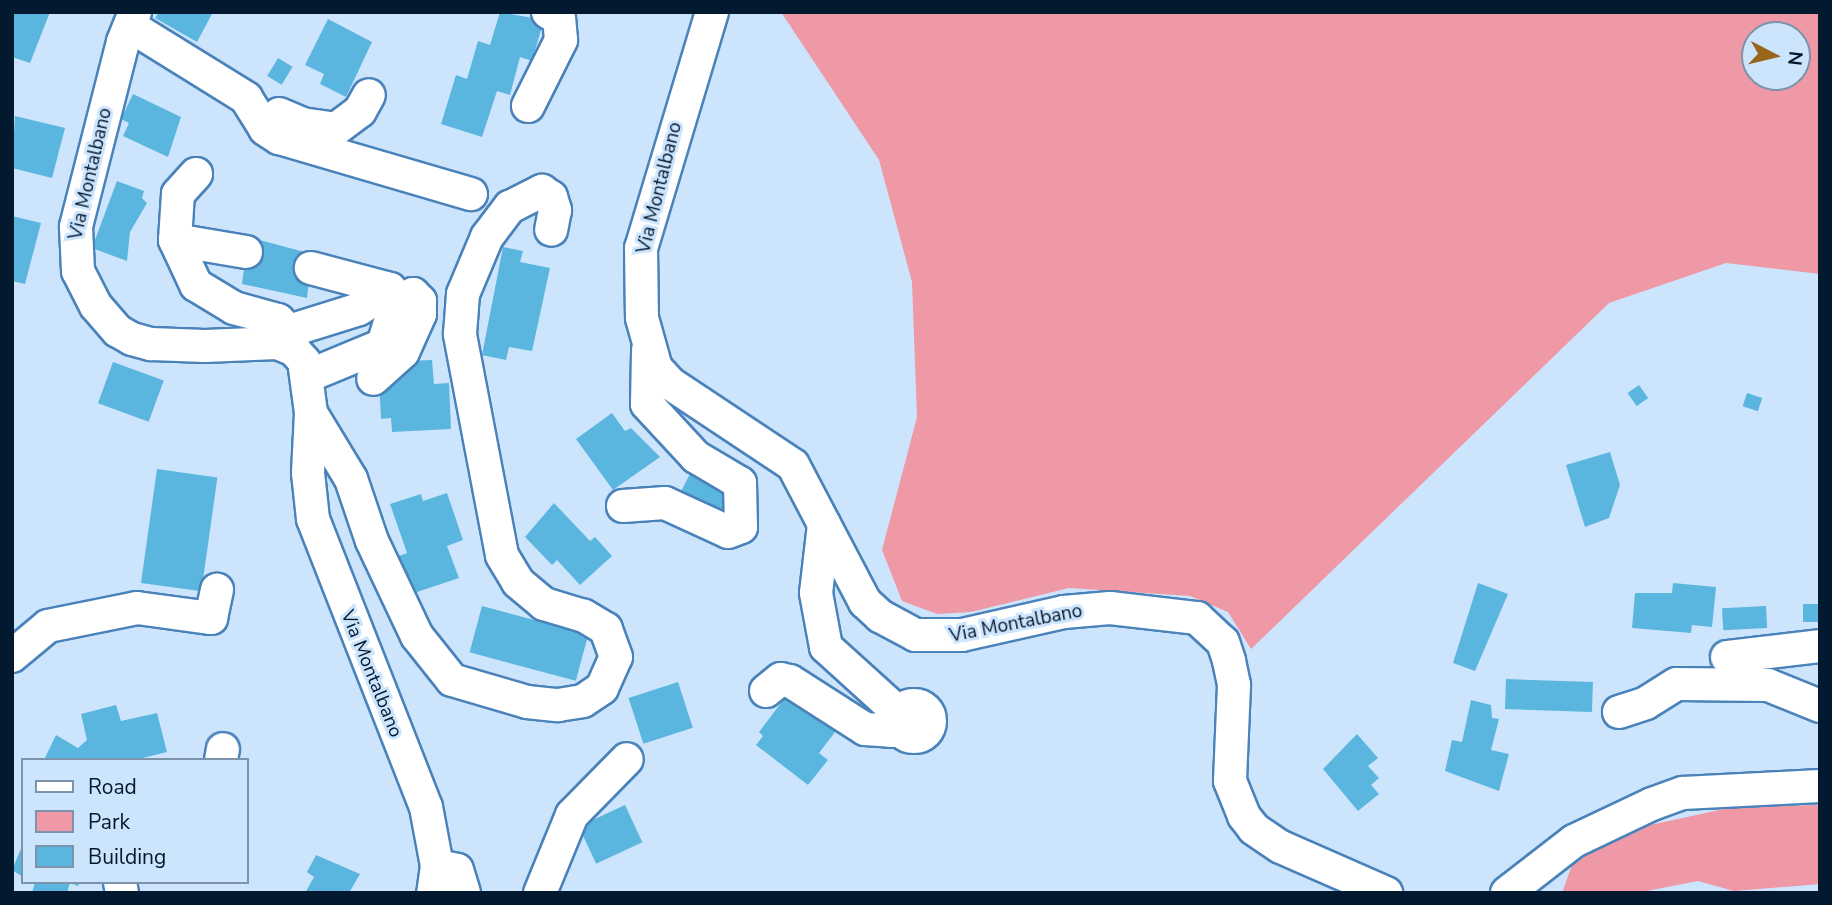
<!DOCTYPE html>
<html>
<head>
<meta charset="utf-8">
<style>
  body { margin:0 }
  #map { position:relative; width:1832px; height:905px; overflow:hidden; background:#cde4fd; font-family:"Nunito Sans",sans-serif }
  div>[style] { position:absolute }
  .green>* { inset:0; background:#ee99a5 }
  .building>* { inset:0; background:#5bb6df; transform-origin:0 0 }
  .roads { filter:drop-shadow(2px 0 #4a82ba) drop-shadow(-2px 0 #4a82ba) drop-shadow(0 2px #4a82ba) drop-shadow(0 -2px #4a82ba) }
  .minor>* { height:32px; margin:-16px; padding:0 16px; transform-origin:16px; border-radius:16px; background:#fff }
  .minor>.ring { margin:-16px; padding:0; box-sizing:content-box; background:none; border:32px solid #fff; border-radius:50% }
  span { translate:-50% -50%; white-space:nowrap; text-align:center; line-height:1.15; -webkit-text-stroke:6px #cde4fd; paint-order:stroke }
  .street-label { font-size:19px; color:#03192f }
  .frame { position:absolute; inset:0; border:14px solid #03192f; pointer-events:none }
  .legend { position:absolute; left:21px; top:758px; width:228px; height:126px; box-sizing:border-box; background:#cde4fd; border:2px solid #7c93ab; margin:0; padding:9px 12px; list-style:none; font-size:21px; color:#03192f }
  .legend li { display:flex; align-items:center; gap:14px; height:35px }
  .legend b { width:35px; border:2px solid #7c93ab }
  .north { position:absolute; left:1741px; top:21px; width:70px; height:70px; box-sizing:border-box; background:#cde4fd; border:2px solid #7c93ab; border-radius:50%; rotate:97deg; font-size:19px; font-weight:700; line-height:28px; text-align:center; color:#03192f }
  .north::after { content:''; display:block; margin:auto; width:24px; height:32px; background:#99651c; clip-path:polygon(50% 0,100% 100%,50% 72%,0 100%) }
</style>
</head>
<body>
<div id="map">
  <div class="green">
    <div style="clip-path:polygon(evenodd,781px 12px,1820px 12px,1820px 274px,1726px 263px,1609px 303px,1251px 649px,1228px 612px,1190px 596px,1069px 588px,971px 612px,937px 614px,902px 601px,882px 550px,917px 417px,912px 282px,879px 160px,781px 12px,1755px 35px,1797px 35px,1797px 77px,1755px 77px,1755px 35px)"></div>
    <div style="clip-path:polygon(1820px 805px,1820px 884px,1734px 891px,1698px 881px,1636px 893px,1562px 893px,1575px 856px,1641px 827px,1733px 807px)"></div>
  </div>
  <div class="building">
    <div style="clip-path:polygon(12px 12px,50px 12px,30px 63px,12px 57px)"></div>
    <div style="clip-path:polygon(159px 12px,213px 12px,197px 42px,155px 18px)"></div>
    <div style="clip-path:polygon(500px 12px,544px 20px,532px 61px,520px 57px,510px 95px,497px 91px,482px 137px,441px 124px,456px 75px,467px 79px,478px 41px,490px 45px)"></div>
    <div style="clip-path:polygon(328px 19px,372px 42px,346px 97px,320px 84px,324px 74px,305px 65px)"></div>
    <div style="left:278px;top:58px;width:17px;height:21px;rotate:31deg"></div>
    <div style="clip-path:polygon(133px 94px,181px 117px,168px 157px,123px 136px,129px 123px,121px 119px)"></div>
    <div style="clip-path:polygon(15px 116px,65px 128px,52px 178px,12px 168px)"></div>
    <div style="clip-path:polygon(117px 181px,144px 191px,142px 198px,147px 203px,130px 232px,127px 261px,92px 248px)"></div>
    <div style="clip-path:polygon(12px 216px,41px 223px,25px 284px,12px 281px)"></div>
    <div style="clip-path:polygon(248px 237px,312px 254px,307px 298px,242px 284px)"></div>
    <div style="clip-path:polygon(503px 247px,523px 251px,520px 262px,550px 268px,532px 351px,509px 347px,506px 360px,482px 355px)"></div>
    <div style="clip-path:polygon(432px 360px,434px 384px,449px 383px,451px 429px,392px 432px,391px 418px,381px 419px,379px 378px,408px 361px)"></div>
    <div style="left:113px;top:362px;width:54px;height:44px;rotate:20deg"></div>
    <div style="left:1639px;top:385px;width:16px;height:14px;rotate:55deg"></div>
    <div style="left:1747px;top:393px;width:16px;height:14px;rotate:18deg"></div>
    <div style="clip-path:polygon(612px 413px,625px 431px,631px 428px,660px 457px,613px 490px,576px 439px)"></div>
    <div style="clip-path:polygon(1610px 452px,1620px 485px,1609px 518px,1585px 527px,1566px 465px)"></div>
    <div style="left:694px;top:466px;width:46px;height:30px;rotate:27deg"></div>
    <div style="left:157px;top:469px;width:61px;height:115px;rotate:8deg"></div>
    <div style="clip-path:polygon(447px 493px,463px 540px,447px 546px,459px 578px,411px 594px,399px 556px,407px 553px,390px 504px,421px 494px,423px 501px)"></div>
    <div style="clip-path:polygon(554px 503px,590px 541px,595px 537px,612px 556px,580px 585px,557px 560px,552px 565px,525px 537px)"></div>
    <div style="clip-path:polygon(1478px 583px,1508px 594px,1475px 671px,1453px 663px)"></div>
    <div style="clip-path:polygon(1673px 583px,1716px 587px,1712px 627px,1692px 625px,1691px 633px,1632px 628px,1635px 593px,1672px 593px)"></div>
    <div style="left:1820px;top:604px;width:18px;height:17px;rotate:90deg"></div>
    <div style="left:482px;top:606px;width:110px;height:48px;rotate:15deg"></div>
    <div style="left:1766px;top:606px;width:22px;height:44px;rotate:87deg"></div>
    <div style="left:1506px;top:679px;width:87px;height:30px;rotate:2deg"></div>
    <div style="left:678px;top:682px;width:48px;height:52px;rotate:72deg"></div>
    <div style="clip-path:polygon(794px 686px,842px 723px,819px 753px,828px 760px,808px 785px,756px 745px,763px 736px,759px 732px)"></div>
    <div style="clip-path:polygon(1471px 700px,1491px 705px,1492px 718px,1499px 719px,1491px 750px,1509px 754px,1499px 791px,1445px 771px,1452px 740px,1462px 742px)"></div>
    <div style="clip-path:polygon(116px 705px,121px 721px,157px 713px,167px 752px,135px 760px,44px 760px,56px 735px,78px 748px,87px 740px,81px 714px)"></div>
    <div style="clip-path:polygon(1357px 734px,1378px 758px,1368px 766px,1379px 778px,1371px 785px,1379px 794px,1358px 811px,1323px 769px)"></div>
    <div style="left:625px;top:805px;width:41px;height:51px;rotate:65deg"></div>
    <div style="clip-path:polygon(23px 844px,23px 877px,12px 870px)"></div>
    <div style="clip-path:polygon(316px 855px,360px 874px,350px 891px,305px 893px,314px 877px,307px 872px)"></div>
    <div style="clip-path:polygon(35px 882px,80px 882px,78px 886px,70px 883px,67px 893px,32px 893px)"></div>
  </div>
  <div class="roads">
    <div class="minor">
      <div style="left:135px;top:12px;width:32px;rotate:112deg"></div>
      <div style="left:123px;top:42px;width:191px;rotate:104.3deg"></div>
      <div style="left:76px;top:227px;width:44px;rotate:87.4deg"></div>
      <div style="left:78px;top:271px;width:39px;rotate:63deg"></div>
      <div style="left:96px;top:306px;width:33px;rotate:49deg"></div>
      <div style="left:118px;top:331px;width:16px;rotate:30deg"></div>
      <div style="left:132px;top:339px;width:20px;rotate:15deg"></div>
      <div style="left:151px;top:344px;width:54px;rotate:2.1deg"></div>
      <div style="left:205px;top:346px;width:72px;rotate:-2.4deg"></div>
      <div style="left:277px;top:343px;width:18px;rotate:22deg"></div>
      <div style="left:294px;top:350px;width:15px;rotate:48deg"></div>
      <div style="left:304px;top:361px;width:52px;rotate:82.3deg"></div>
      <div style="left:311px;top:413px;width:60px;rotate:92.9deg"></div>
      <div style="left:308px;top:473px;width:46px;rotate:83.8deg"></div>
      <div style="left:313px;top:519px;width:309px;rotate:68.6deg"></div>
      <div style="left:426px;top:807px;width:60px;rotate:79.4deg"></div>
      <div style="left:437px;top:866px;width:27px;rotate:98deg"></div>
      <div style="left:712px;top:12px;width:246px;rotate:106.7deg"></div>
      <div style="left:641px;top:248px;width:70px;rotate:89.2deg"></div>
      <div style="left:642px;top:318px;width:52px;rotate:74.4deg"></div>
      <div style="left:656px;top:368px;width:22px;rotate:47deg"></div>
      <div style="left:671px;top:384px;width:146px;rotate:33.6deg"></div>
      <div style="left:793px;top:465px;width:155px;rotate:62.3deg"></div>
      <div style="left:865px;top:602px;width:21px;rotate:43deg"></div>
      <div style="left:880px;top:616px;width:40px;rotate:28deg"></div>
      <div style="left:915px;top:635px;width:47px"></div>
      <div style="left:962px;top:635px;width:105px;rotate:-12.7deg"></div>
      <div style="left:1064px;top:612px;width:46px;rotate:-5deg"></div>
      <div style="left:1110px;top:608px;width:88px;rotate:6.6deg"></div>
      <div style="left:1197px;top:618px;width:35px;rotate:43deg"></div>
      <div style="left:1223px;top:642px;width:20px;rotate:72deg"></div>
      <div style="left:1229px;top:661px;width:25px;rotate:78deg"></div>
      <div style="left:1234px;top:685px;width:96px;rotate:92.4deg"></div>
      <div style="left:1230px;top:781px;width:38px;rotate:68deg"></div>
      <div style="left:1244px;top:816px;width:16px;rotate:52deg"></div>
      <div style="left:1254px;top:829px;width:32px;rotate:34deg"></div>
      <div style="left:1281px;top:847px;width:115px;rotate:23.7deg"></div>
      <div style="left:130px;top:26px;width:137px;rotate:31.8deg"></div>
      <div style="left:246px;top:98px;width:36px;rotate:58deg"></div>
      <div style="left:265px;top:129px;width:17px;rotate:33deg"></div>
      <div style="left:279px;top:138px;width:200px;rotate:16.3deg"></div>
      <div style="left:528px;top:106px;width:74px;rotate:-63.4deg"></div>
      <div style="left:561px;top:40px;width:21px;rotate:-95deg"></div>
      <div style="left:559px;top:19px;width:13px;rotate:-148deg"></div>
      <div style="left:279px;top:114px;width:25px;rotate:23deg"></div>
      <div style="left:302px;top:124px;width:34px;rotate:8deg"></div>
      <div style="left:336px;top:129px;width:30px;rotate:-37deg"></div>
      <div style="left:360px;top:111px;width:18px;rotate:-61deg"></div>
      <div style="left:175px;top:240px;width:46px;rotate:-86.3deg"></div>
      <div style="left:178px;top:194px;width:27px;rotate:-48deg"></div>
      <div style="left:246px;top:252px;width:72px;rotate:-170.4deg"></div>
      <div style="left:175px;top:240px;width:50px;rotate:65deg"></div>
      <div style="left:196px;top:285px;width:44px;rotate:31.2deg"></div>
      <div style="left:234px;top:308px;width:46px;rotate:15.3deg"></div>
      <div style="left:278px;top:320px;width:16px;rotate:45deg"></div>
      <div style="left:289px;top:331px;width:20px;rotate:75deg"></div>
      <div style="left:289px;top:331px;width:73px;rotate:-17.4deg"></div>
      <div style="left:359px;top:309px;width:37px;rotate:-33deg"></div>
      <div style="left:390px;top:289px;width:82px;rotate:-165.1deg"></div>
      <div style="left:308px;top:376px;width:81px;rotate:-22.5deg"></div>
      <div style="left:383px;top:345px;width:37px;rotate:-73deg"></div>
      <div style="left:394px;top:310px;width:25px;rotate:-40deg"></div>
      <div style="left:413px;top:294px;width:10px;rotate:45deg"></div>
      <div style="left:420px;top:301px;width:13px;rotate:90deg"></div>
      <div style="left:420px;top:314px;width:42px;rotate:114.1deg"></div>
      <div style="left:403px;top:352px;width:40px;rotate:138deg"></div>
      <div style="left:311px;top:413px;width:77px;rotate:58.8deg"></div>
      <div style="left:351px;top:479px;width:65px;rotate:71.3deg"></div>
      <div style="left:372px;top:541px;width:105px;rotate:64.7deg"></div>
      <div style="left:417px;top:636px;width:56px;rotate:51.5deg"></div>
      <div style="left:452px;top:680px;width:78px;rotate:16.3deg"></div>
      <div style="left:527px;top:702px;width:31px;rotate:6deg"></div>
      <div style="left:558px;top:705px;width:25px;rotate:-9deg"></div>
      <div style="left:583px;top:701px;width:23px;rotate:-34deg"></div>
      <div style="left:602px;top:688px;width:34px;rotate:-66deg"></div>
      <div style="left:616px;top:657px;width:30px;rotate:-110deg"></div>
      <div style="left:606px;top:629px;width:26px;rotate:-149deg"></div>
      <div style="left:584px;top:616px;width:42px;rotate:-163.3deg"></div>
      <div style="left:544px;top:604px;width:34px;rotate:-140deg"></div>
      <div style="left:518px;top:582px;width:31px;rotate:-121deg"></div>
      <div style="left:502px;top:555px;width:225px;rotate:-100.8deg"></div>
      <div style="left:460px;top:334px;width:40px;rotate:-85.7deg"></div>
      <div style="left:463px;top:294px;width:62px;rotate:-67.2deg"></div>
      <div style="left:487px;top:237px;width:38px;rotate:-53deg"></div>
      <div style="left:510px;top:207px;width:36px;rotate:-27deg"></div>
      <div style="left:542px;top:191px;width:11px;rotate:34deg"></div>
      <div style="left:551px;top:197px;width:14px;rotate:73deg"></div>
      <div style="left:555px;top:210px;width:20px;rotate:101deg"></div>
      <div style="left:623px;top:506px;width:42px;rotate:-4.1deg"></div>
      <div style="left:665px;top:503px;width:69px;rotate:24.7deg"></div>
      <div style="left:728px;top:532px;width:14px;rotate:-21deg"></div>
      <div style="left:741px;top:527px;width:44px;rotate:-91.3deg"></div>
      <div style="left:740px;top:483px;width:51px;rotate:-149.4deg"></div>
      <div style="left:696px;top:457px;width:72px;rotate:-132.8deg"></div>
      <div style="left:647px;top:404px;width:54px;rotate:-88.9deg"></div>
      <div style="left:824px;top:524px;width:69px;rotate:96.6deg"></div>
      <div style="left:816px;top:593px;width:55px;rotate:79.5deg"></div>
      <div style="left:826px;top:647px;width:100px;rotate:42.2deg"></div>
      <div style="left:12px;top:656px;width:47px;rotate:-39.8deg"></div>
      <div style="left:48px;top:626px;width:91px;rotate:-11.4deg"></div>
      <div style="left:137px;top:608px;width:75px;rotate:7.7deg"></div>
      <div style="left:211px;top:618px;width:29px;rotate:-78deg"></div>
      <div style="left:1727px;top:657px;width:94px;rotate:-6.7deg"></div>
      <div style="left:766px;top:691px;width:19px;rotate:-39deg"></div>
      <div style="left:781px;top:679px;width:9px;rotate:13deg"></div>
      <div style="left:790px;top:681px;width:89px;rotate:32.6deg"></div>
      <div style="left:865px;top:729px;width:26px;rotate:4deg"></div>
      <div style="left:891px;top:731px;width:9px;rotate:-41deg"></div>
      <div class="ring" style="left:898px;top:705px;width:0;height:0"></div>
      <div style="left:1619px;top:712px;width:28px;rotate:-18deg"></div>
      <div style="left:1646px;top:703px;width:36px;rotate:-32deg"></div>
      <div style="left:1677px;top:684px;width:91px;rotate:0.6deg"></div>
      <div style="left:1768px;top:685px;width:56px;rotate:22deg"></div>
      <div style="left:221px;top:760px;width:11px;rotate:-80deg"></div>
      <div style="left:437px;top:866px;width:20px;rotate:11deg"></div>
      <div style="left:457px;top:870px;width:24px;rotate:73deg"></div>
      <div style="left:120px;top:882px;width:11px;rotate:80deg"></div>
      <div style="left:540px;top:893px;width:84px;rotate:-67.7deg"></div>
      <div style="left:572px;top:815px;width:78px;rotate:-45.5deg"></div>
      <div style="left:1507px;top:893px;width:85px;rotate:-37.8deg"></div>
      <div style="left:1574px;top:841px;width:86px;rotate:-25.4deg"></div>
      <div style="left:1652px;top:804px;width:33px;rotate:-20deg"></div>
      <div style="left:1683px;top:793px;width:137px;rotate:-2.9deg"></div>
    </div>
  </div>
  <div class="street-label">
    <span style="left:91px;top:174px;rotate:-77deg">Via Montalbano</span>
    <span style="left:660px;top:188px;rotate:-76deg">Via Montalbano</span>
    <span style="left:1016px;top:624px;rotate:-11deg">Via Montalbano</span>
    <span style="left:371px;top:674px;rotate:68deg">Via Montalbano</span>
  </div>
  <div class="frame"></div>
  <ul class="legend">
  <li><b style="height:9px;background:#fff"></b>Road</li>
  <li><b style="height:19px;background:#ee99a5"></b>Park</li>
  <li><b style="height:19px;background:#5bb6df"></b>Building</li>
  </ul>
  <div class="north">N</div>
</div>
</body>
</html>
